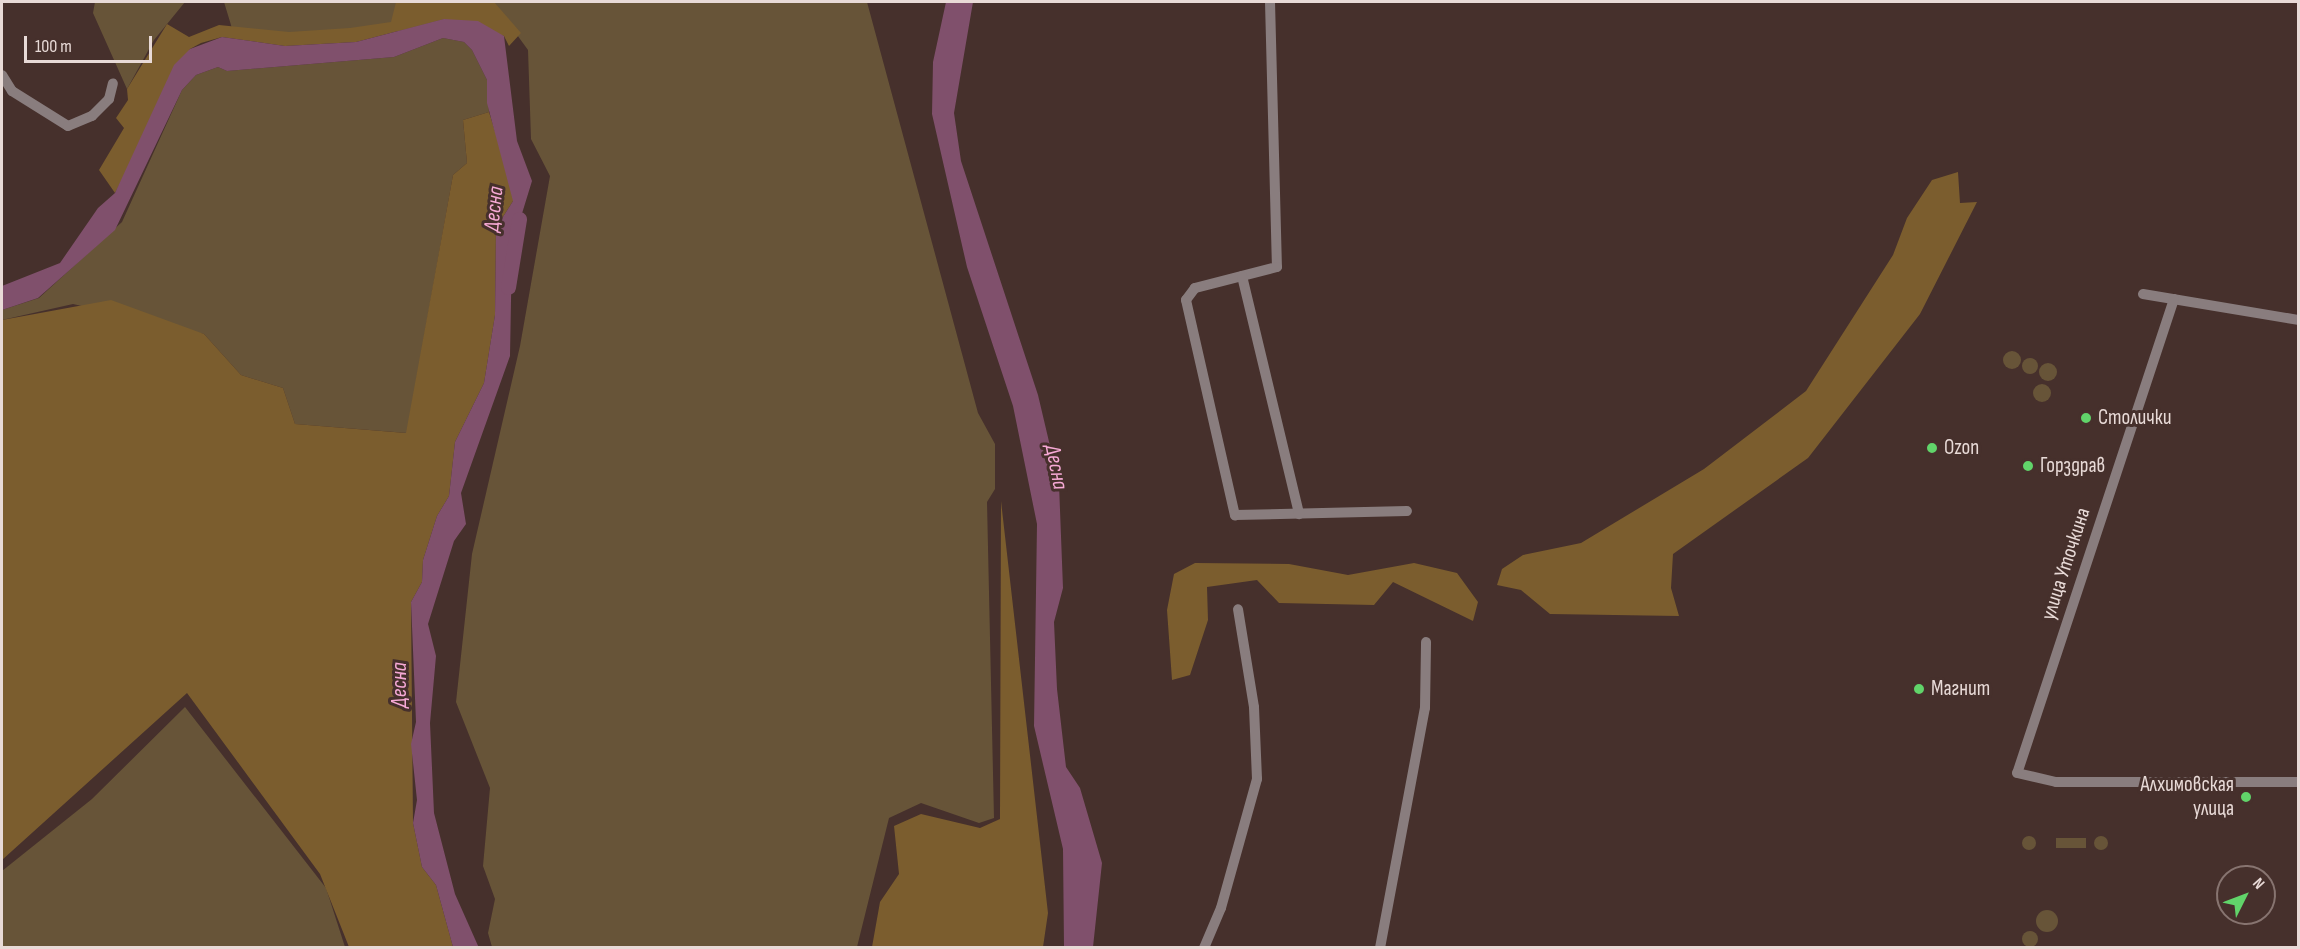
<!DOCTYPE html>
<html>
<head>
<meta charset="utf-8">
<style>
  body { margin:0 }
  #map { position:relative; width:2300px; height:949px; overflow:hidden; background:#46302c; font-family:"Sofia Sans Condensed",sans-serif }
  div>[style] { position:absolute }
  .green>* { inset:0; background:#675438; transform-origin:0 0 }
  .round { border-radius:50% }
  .forest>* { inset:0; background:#7b5d2e }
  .water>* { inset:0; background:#80506c }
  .river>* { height:15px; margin:-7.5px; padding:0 7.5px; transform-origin:7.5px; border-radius:7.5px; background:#80506c }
  .street>* { height:10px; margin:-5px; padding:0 5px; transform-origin:5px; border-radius:5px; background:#897d7e }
  .dots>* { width:16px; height:16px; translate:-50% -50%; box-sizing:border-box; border:3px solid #46302c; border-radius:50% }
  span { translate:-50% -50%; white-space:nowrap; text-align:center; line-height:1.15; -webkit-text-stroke:6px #46302c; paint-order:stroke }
  .poi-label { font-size:21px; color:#e8dad7 }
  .left { translate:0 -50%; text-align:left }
  .right { translate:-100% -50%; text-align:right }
  .street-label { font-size:21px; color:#e8dad7 }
  .water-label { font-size:22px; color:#f6a9d5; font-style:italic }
  .frame { position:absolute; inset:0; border:3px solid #e8dad7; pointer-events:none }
  .north { position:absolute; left:2216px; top:865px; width:60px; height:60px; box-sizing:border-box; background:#46302c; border:2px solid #877470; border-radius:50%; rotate:48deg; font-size:16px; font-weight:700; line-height:24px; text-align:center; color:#e8dad7 }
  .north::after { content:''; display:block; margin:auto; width:21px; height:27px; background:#61d46a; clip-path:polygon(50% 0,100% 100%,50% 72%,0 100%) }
  .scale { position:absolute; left:24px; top:36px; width:128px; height:27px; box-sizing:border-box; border:3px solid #e8dad7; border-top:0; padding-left:8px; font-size:18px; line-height:21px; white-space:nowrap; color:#e8dad7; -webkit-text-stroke:4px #46302c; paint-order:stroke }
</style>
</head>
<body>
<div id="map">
  <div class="green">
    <div style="clip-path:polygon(95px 2px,185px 2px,154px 40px,127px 89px,93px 13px)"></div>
    <div style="clip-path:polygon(224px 2px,867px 2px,978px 413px,995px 444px,995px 489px,987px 502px,994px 818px,979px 823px,921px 803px,889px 818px,857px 947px,492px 947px,488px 933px,495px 899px,483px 866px,490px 788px,456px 702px,472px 554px,520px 346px,550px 176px,531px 139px,528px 50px,501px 13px,399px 31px,234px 35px)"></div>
    <div style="clip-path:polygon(443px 38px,464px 42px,472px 50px,487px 80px,489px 112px,463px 120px,467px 163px,453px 175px,407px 433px,295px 424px,283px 388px,241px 375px,204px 334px,73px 304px,2px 320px,2px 310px,39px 298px,122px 222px,182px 90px,196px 75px,218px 67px,227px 71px,394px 57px)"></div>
    <div class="round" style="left:2003px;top:351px;width:18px;height:18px"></div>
    <div class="round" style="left:2022px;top:358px;width:16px;height:16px"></div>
    <div class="round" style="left:2039px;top:363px;width:18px;height:18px"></div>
    <div class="round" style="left:2033px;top:384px;width:18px;height:18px"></div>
    <div style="clip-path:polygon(185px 707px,326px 888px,345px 947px,2px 948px,2px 871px,92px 799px)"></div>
    <div class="round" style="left:2022px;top:836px;width:14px;height:14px"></div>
    <div class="round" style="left:2094px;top:836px;width:14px;height:14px"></div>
    <div style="left:2086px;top:838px;width:10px;height:30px;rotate:90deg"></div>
    <div class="round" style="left:2036px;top:910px;width:22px;height:22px"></div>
    <div class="round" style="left:2022px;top:931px;width:16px;height:16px"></div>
  </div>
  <div class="forest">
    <div style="clip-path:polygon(396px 2px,494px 2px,521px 33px,509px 46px,504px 36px,444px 19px,356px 42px,285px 46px,222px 37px,201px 43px,190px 49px,115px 193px,99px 170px,124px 128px,116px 118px,128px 100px,127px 89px,167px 24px,189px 37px,219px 25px,289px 32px,350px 28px,391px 22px)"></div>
    <div style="clip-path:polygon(489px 112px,513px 189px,513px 201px,496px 228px,495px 315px,484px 383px,455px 442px,449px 496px,437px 516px,423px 560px,422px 582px,411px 602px,413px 823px,422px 867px,436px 885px,453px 947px,349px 947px,320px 874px,187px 693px,2px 860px,2px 320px,111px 300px,204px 334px,241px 375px,283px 388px,295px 424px,406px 433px,453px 175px,467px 163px,463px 120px)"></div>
    <div style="clip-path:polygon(1958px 172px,1960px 203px,1977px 202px,1920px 314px,1808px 458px,1673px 554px,1671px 588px,1679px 616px,1550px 614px,1521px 590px,1497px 585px,1502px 569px,1523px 555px,1581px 543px,1704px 469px,1806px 391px,1893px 255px,1907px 218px,1932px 180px)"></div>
    <div style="clip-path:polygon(1001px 501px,1048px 913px,1043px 947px,872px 947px,880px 902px,899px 874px,894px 826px,921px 814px,980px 828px,1000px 819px)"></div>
    <div style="clip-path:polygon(1195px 563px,1289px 564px,1348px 575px,1414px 563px,1457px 573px,1478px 602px,1473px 621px,1393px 582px,1374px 605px,1279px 603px,1257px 580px,1207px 587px,1208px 620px,1190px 675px,1172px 680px,1167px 610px,1174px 574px)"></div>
  </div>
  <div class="water">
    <div style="clip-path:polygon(946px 2px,973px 2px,954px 113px,961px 161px,1038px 395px,1059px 484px,1063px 588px,1054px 622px,1057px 689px,1066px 767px,1080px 788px,1102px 863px,1093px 947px,1064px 947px,1063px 849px,1034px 726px,1037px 524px,1013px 406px,967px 267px,932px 114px,933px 62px)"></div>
    <div style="clip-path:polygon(444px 19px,478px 21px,504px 36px,517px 141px,532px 181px,512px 246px,510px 356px,461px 493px,466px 524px,454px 541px,428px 624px,436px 656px,430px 723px,434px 813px,455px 894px,479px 948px,453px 947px,436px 885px,422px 867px,413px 823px,417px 800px,411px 744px,416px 722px,411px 602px,422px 582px,423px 560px,437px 516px,449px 496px,455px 442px,484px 383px,495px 315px,496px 228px,513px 201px,487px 103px,487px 80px,472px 50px,464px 42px,443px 38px,394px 57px,227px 71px,218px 67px,196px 75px,182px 90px,115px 230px,38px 298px,2px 310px,2px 286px,60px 263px,98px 208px,115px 193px,174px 65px,190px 49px,222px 37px,285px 46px,356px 42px)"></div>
  </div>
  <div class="river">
    <div style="left:508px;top:287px;width:69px;rotate:-80.8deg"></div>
  </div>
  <div class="street">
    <div style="left:1270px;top:2px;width:265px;rotate:88.5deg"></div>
    <div style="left:1277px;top:267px;width:85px;rotate:165.6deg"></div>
    <div style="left:1195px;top:288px;width:15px;rotate:127deg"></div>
    <div style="left:1186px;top:300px;width:221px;rotate:77.2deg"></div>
    <div style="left:1235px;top:515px;width:172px;rotate:-1.3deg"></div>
    <div style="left:2px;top:75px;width:19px;rotate:58deg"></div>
    <div style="left:12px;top:91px;width:66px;rotate:32deg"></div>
    <div style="left:68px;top:126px;width:26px;rotate:-23deg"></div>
    <div style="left:92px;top:116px;width:24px;rotate:-45deg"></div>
    <div style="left:109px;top:99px;width:16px;rotate:-76deg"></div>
    <div style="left:1242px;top:276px;width:245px;rotate:76.5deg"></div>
    <div style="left:2143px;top:294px;width:157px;rotate:9.5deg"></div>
    <div style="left:2174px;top:299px;width:499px;rotate:108.3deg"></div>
    <div style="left:2017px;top:773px;width:40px;rotate:13deg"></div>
    <div style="left:2056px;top:782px;width:242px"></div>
    <div style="left:1204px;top:948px;width:43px;rotate:-67deg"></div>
    <div style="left:1221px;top:908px;width:134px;rotate:-74.4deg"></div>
    <div style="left:1257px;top:779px;width:72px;rotate:-92.4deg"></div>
    <div style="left:1254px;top:707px;width:99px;rotate:-99.3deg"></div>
    <div style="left:1380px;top:948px;width:244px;rotate:-79.4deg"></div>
    <div style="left:1425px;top:708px;width:66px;rotate:-89.1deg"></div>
  </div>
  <div class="dots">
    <div style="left:2086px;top:418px;background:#61d46a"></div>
    <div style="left:1932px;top:448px;background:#61d46a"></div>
    <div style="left:2028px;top:466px;background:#61d46a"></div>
    <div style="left:1919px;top:689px;background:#61d46a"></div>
    <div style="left:2246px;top:797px;background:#61d46a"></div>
  </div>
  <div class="poi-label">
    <span class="left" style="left:2098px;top:418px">Столички</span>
    <span class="left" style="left:1944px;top:448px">Ozon</span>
    <span class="left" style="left:2040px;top:466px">Горздрав</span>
    <span class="left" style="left:1931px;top:689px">Магнит</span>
    <span class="right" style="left:2234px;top:797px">Алхимовская<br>улица</span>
  </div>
  <div class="street-label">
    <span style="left:2066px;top:564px;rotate:-72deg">улица Уточкина</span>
  </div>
  <div class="water-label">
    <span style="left:494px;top:209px;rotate:-84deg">Десна</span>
    <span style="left:1056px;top:467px;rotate:79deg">Десна</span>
    <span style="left:400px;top:685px;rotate:-90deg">Десна</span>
  </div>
  <div class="frame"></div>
  <div class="north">N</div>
  <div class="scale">100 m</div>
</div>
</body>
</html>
